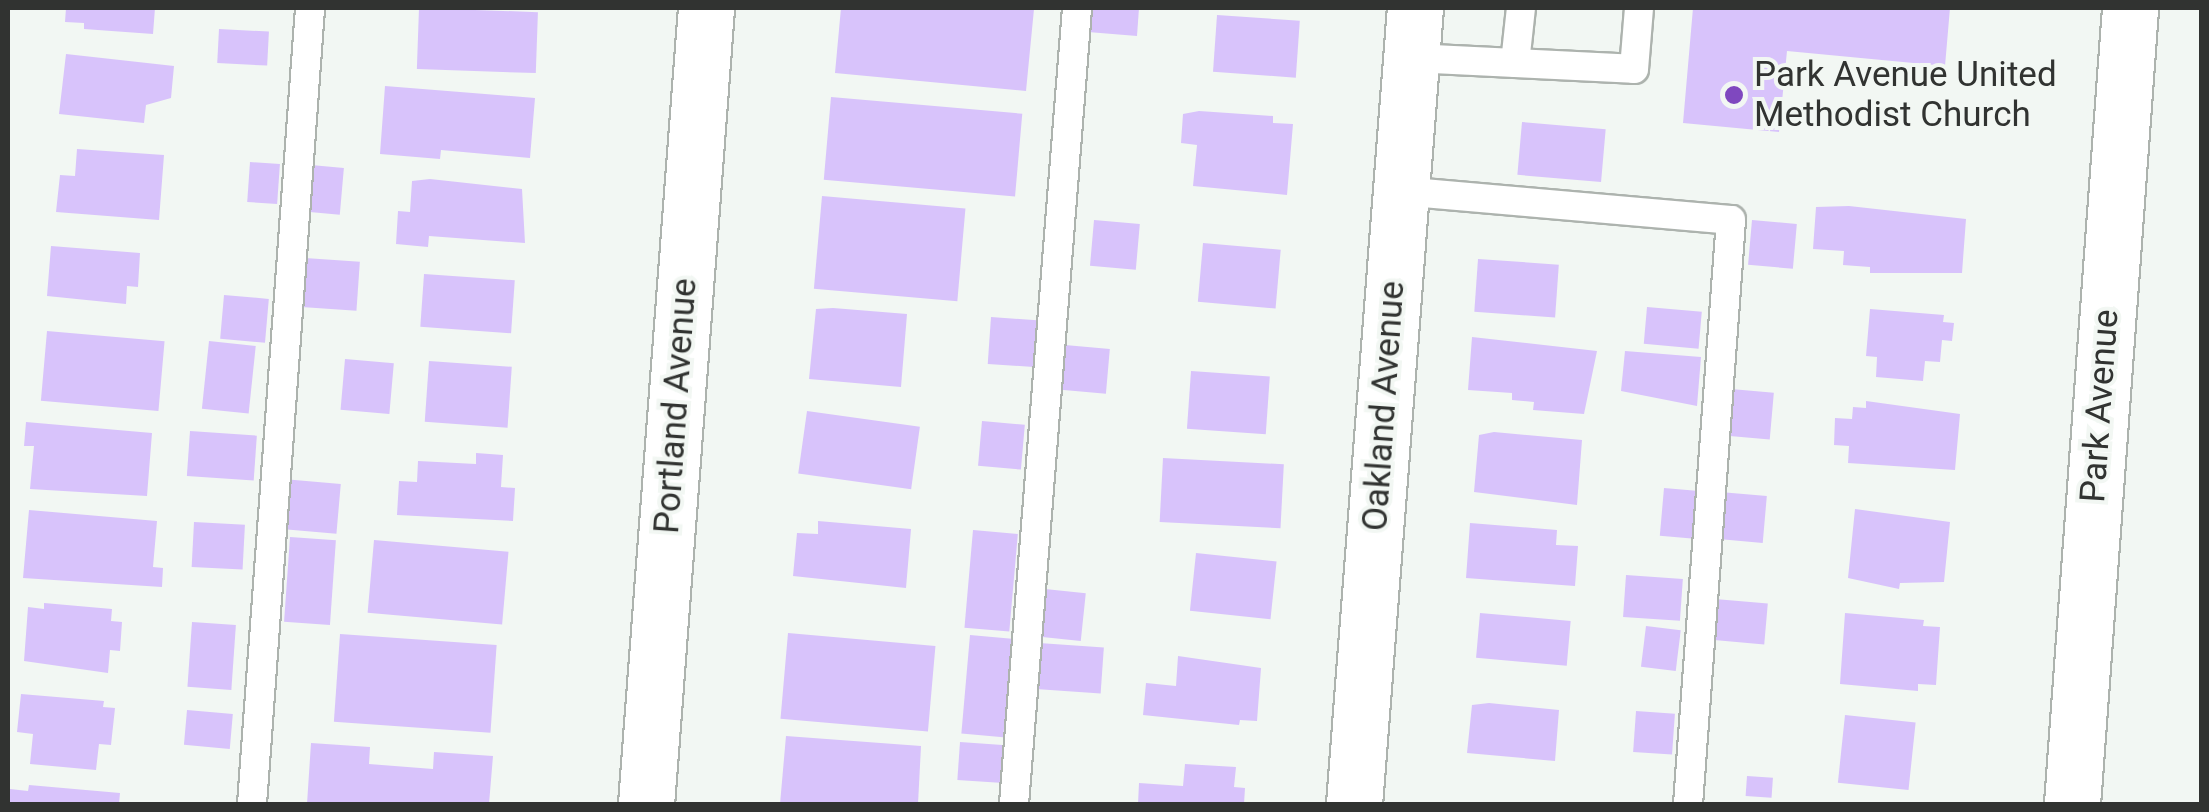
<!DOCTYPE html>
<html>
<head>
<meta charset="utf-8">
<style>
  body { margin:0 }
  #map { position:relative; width:2209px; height:812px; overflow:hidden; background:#f2f7f3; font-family:Roboto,sans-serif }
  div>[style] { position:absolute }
  .building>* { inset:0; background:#d8c3fb; transform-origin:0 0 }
  .roads { filter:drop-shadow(2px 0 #adb3ae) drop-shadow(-2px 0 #adb3ae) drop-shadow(0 2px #adb3ae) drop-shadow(0 -2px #adb3ae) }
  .lane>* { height:28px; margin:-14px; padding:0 14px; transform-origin:14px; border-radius:14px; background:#fff }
  .street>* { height:55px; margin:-27.5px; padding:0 27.5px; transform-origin:27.5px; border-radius:27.5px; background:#fff }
  .secondary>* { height:55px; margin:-27.5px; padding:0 27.5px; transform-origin:27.5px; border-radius:27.5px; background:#fff }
  .dots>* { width:28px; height:28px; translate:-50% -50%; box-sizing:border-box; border:5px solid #f2f7f3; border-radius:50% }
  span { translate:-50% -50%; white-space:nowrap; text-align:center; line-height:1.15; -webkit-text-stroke:8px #f2f7f3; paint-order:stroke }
  .poi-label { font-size:35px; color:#313331 }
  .left { translate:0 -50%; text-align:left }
  .street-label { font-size:35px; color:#313331 }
  .frame { position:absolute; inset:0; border:10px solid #313331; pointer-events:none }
</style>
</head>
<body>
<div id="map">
  <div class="building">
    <div style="clip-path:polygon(66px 8px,155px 8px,153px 34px,84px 29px,84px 23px,65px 22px)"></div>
    <div style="left:419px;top:8px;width:119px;height:61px;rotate:2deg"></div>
    <div style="clip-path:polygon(841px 8px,1034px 9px,1026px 91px,835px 73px)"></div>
    <div style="clip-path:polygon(1090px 8px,1139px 8px,1137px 36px,1088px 32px)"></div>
    <div style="clip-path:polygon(1693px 8px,1950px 8px,1945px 66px,1787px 51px,1779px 132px,1683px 123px)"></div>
    <div style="left:1217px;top:15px;width:83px;height:57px;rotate:4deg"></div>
    <div style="left:219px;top:29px;width:50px;height:34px;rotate:3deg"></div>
    <div style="clip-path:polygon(66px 54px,174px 66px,171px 98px,146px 105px,144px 123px,59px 114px)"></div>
    <div style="clip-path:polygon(385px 86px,535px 98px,530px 158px,441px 150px,440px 159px,380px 154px)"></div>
    <div style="left:831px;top:97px;width:192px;height:83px;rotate:5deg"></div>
    <div style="clip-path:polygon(1199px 111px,1273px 116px,1273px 123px,1293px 124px,1287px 195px,1193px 186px,1197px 145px,1181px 143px,1183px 114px)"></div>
    <div style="left:1522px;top:122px;width:84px;height:53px;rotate:5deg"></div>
    <div style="clip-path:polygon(77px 149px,164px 155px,159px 220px,56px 212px,60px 175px,75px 176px)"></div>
    <div style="left:250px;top:162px;width:30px;height:40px;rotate:4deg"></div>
    <div style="left:311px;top:165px;width:33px;height:47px;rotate:5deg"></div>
    <div style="clip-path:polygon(430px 179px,522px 189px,525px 243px,429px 236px,428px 247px,396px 244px,398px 211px,410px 212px,412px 181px)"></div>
    <div style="left:822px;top:196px;width:144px;height:93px;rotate:5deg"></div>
    <div style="clip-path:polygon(1849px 206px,1966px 219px,1962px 273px,1870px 273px,1870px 267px,1843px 265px,1844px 251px,1813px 249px,1816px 207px)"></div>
    <div style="left:1094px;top:220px;width:46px;height:46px;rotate:5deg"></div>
    <div style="left:1752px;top:220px;width:45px;height:45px;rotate:5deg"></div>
    <div style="left:1203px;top:243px;width:78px;height:59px;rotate:5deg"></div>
    <div style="clip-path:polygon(51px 246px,140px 253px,138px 287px,127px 286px,126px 304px,47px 296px)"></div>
    <div style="left:305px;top:258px;width:55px;height:49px;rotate:4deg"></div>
    <div style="left:1478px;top:259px;width:81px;height:53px;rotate:4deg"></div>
    <div style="left:424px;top:274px;width:91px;height:53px;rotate:4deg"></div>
    <div style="left:224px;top:295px;width:45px;height:44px;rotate:5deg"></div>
    <div style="left:1647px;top:307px;width:55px;height:37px;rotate:5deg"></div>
    <div style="clip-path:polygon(833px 308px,907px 314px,901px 387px,809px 379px,816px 309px)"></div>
    <div style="clip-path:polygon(1870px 309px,1944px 315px,1943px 322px,1954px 323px,1952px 341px,1942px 340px,1940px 362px,1925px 361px,1923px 381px,1876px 377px,1877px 357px,1866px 356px)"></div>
    <div style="left:991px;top:317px;width:46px;height:47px;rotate:4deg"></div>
    <div style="left:47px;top:331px;width:118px;height:70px;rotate:5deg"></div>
    <div style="clip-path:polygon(1472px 337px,1597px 351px,1584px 414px,1533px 410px,1534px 402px,1512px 400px,1512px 393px,1468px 390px)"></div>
    <div style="left:209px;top:341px;width:47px;height:68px;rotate:6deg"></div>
    <div style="left:1065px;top:345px;width:45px;height:45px;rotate:5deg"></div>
    <div style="clip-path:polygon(1625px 351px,1701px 357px,1697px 406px,1621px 391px)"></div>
    <div style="left:345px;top:359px;width:49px;height:51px;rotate:5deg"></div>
    <div style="left:429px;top:361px;width:83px;height:61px;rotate:4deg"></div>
    <div style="left:1191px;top:371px;width:79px;height:58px;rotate:4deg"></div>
    <div style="left:1731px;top:389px;width:43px;height:47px;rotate:5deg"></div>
    <div style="clip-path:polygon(1866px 401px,1960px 414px,1955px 470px,1848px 463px,1849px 446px,1834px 445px,1835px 418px,1852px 419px,1853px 407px,1866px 408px)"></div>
    <div style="left:807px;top:411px;width:114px;height:63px;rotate:8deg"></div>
    <div style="left:982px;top:421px;width:43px;height:45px;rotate:5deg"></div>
    <div style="clip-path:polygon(26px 422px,152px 433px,147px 496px,30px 489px,34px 446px,24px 446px)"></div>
    <div style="left:190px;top:431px;width:67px;height:45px;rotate:4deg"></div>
    <div style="clip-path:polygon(1494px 432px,1582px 440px,1577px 505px,1474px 492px,1479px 435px)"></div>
    <div style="clip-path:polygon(476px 453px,503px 455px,501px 487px,515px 488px,513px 521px,397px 515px,399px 481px,417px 482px,418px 461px,476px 464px)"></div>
    <div style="left:1163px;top:458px;width:121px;height:64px;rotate:3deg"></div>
    <div style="left:283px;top:479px;width:58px;height:50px;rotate:5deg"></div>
    <div style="left:1664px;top:488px;width:32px;height:48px;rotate:5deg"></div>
    <div style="left:1720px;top:492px;width:47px;height:47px;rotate:5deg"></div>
    <div style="clip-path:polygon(1855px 509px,1950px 522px,1944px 582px,1900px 583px,1899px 589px,1848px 578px)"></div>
    <div style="clip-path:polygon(29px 510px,157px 521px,153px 567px,163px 568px,162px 587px,23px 578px)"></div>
    <div style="clip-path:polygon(818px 521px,911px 529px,906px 588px,793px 576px,797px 533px,818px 534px)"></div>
    <div style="left:194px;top:522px;width:51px;height:45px;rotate:3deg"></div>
    <div style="clip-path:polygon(1470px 523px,1557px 530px,1556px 545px,1578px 546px,1575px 586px,1466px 578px)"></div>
    <div style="left:973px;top:530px;width:45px;height:98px;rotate:5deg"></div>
    <div style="left:290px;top:537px;width:46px;height:85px;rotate:4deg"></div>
    <div style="left:374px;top:540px;width:135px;height:73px;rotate:5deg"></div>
    <div style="left:1196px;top:553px;width:81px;height:58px;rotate:6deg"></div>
    <div style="left:1626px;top:575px;width:57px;height:42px;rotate:4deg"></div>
    <div style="left:1045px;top:589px;width:41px;height:48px;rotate:6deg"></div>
    <div style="left:1715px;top:599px;width:53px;height:41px;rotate:5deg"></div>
    <div style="clip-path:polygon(44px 603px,112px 609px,111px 621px,122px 622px,120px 651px,110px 650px,108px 673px,24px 661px,28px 607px,44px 609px)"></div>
    <div style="left:1480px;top:613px;width:91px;height:45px;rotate:5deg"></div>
    <div style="clip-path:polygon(1845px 613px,1924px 620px,1923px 626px,1940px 627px,1936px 685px,1918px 684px,1918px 691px,1840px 684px)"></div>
    <div style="left:192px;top:622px;width:44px;height:65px;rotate:4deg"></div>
    <div style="left:1646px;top:626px;width:35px;height:41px;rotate:7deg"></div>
    <div style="left:788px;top:633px;width:148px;height:86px;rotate:5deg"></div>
    <div style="left:340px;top:634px;width:157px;height:88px;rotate:4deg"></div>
    <div style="left:970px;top:635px;width:42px;height:99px;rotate:5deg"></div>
    <div style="left:1039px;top:643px;width:65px;height:46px;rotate:4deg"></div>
    <div style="clip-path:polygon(1178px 656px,1261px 668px,1257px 721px,1240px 720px,1239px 725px,1143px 715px,1146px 683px,1176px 686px)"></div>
    <div style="clip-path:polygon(21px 694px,104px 701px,103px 707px,115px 708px,111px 745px,99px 744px,96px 770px,30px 764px,33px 734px,17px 732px)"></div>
    <div style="clip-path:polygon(1489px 703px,1559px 710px,1555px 761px,1467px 753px,1472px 705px)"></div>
    <div style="left:187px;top:710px;width:46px;height:35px;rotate:5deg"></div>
    <div style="left:1636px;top:711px;width:39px;height:41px;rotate:4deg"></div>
    <div style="left:1845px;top:715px;width:71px;height:68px;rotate:6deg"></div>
    <div style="clip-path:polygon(786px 736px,921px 746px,918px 804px,780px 804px)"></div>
    <div style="left:960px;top:742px;width:46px;height:38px;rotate:4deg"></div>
    <div style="clip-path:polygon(311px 743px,370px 747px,369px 764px,433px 769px,434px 752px,493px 756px,489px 804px,307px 804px)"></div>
    <div style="clip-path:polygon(1185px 764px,1236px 767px,1234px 787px,1245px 788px,1244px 804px,1138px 804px,1139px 783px,1183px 786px)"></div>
    <div style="left:1747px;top:776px;width:26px;height:20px;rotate:4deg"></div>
    <div style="clip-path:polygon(29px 785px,120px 793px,119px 804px,9px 804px,10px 789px,28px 791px)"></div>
  </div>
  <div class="roads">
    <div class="lane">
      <div style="left:1411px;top:58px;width:223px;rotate:2.8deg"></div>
      <div style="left:1634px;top:69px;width:61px;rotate:-85.3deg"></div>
      <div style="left:1515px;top:63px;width:55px;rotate:-83.8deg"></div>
      <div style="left:1400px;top:191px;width:332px;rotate:5deg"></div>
      <div style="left:1731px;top:220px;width:586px;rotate:94.21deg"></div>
      <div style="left:252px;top:804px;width:798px;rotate:-85.83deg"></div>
      <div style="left:1014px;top:804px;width:798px;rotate:-85.47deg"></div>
    </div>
    <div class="street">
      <div style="left:1354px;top:804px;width:798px;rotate:-85.62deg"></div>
    </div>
    <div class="secondary">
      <div style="left:646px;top:804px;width:798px;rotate:-85.69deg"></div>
      <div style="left:2072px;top:804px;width:798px;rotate:-85.83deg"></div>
    </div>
  </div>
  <div class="dots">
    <div style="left:1734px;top:95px;background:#7f48bf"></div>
  </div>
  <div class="poi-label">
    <span class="left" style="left:1754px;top:95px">Park Avenue United<br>Methodist Church</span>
  </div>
  <div class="street-label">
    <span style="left:676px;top:406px;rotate:-86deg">Portland Avenue</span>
    <span style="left:1384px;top:406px;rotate:-86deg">Oakland Avenue</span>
    <span style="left:2100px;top:406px;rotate:-86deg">Park Avenue</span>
  </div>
  <div class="frame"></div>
</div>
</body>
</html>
